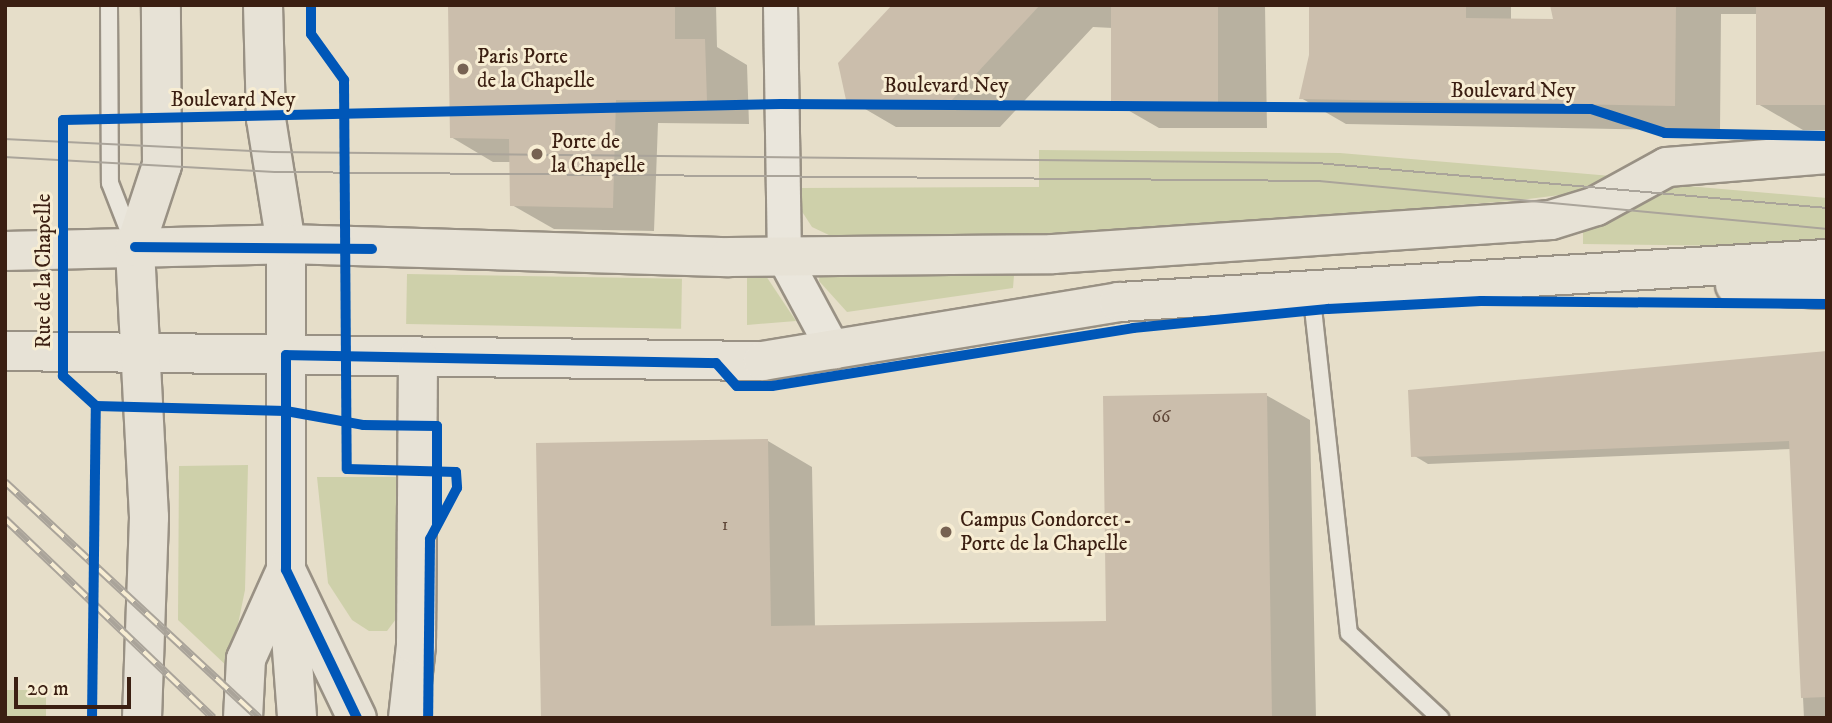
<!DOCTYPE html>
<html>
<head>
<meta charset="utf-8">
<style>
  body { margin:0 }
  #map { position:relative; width:1832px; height:723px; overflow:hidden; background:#e6dec9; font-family:"IM FELL DW Pica",serif }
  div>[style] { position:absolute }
  .green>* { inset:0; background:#ced0aa; transform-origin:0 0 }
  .shadow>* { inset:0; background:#0003 }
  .building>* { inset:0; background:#cbbeac; transform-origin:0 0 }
  .roads { filter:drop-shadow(2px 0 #999184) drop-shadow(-2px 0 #999184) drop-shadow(0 2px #999184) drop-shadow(0 -2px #999184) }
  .service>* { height:16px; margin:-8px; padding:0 8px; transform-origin:8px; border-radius:8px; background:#eae6dc }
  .minor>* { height:33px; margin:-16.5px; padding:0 16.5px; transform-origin:16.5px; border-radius:16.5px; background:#eae6dc }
  .primary>* { height:38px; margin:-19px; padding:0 19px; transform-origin:19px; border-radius:19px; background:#e7e2d6 }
  .trunk>* { height:38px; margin:-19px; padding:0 19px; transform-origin:19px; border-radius:19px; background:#e7e2d6 }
  .motorway>* { height:38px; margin:-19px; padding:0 19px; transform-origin:19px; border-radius:19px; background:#e7e2d6 }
  .tram>* { height:2px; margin:-1px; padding:0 1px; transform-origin:1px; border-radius:1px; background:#aaa49a }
  .rail>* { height:8px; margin-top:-4px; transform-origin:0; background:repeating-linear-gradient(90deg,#f7edd3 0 16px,#aaa49a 0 32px); box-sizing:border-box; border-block:2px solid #aaa49a }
  .cycleway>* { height:10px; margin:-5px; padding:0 5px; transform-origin:5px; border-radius:5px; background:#0057b8 }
  .dots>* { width:19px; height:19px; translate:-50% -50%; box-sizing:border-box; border:4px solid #f7edd3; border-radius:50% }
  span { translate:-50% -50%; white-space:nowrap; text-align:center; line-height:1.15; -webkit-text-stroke:6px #f7edd3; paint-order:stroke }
  .number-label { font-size:18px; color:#5f4738 }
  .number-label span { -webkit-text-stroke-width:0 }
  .poi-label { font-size:21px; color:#3b1f12 }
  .left { translate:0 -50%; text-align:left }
  .street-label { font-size:21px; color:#3b1f12 }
  .frame { position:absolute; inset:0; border:7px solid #3b1f12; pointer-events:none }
  .scale { position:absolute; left:14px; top:677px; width:117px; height:32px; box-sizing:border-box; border:4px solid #3b1f12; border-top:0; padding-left:9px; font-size:21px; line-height:24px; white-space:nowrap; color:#3b1f12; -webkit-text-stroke:5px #f7edd3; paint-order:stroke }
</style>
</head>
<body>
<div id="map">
  <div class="green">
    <div style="clip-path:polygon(1039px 150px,1340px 153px,1611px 176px,1568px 194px,1511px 201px,1037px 237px,831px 236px,812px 227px,801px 210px,801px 188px,1039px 187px)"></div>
    <div style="clip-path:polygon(1675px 185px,1827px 198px,1827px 237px,1823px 247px,1583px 244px,1583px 232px)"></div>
    <div style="clip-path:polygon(747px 271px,764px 273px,796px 321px,747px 325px)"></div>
    <div style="clip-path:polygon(820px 271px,1014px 275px,1013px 288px,847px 312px,819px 281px)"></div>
    <div style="left:407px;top:274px;width:275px;height:50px;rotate:1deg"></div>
    <div style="clip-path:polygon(248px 465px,245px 590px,229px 668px,178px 620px,179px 466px)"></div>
    <div style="clip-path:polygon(317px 477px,398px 477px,399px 615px,387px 631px,369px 631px,352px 620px,328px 583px)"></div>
    <div style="left:5px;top:690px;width:41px;height:28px"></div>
  </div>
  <div class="shadow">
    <div style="clip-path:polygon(450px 5px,716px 5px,717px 47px,747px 65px,749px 124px,658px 123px,654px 231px,554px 229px,512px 205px,511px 162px,493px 162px,451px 137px)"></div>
    <div style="clip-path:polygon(895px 5px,1265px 5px,1267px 128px,1159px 128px,1112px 101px,1113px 28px,1093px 27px,1000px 127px,896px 127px,848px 99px)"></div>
    <div style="clip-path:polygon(1311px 5px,1511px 5px,1511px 21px,1555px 21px,1552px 5px,1827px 5px,1827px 130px,1803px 130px,1758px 104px,1757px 14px,1721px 14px,1720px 131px,1346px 124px,1301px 98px,1310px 55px)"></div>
    <div style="clip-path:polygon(1827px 353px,1827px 718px,1804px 718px,1791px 449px,1428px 464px,1413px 455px)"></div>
    <div style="clip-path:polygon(1266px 395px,1310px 420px,1316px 718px,543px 718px,768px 441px,812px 467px,815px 627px,1108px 623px)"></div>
  </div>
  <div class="building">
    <div style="clip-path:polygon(448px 5px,675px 5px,675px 39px,705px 39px,707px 101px,616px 100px,613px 208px,510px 206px,509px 139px,450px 138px)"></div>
    <div style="clip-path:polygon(892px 5px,1040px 5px,951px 101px,846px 100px,838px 63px)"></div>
    <div style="left:1111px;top:5px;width:107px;height:97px"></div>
    <div style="clip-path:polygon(1309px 5px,1466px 5px,1466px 18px,1553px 19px,1550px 5px,1676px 5px,1675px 106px,1299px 99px,1309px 55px)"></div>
    <div style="left:1756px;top:5px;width:71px;height:100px"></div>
    <div style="clip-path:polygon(1827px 351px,1827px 697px,1801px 698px,1789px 441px,1411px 457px,1408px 390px)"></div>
    <div style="clip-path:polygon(1267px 393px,1272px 718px,541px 718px,536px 443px,768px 439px,771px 626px,1106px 621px,1103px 396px)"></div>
  </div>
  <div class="roads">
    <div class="service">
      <div style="left:109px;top:5px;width:178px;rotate:89.7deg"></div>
      <div style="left:110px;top:183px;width:58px;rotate:68.7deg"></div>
      <div style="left:1311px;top:290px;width:345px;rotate:83.7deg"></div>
      <div style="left:1349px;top:633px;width:125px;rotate:43deg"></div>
    </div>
    <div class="minor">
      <div style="left:780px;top:5px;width:253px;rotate:89.1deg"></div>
      <div style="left:784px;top:258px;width:106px;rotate:61.7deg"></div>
    </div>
    <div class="primary">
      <div style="left:263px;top:5px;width:114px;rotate:88.5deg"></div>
      <div style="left:266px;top:119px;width:127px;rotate:80.9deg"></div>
      <div style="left:286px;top:244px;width:326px;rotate:90deg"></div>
      <div style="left:286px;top:570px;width:164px;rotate:64.4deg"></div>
      <div style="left:5px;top:251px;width:281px;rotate:-1.4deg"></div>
      <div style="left:286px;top:244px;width:443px;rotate:1.7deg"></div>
      <div style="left:729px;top:257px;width:324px;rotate:-0.5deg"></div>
      <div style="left:1053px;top:254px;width:499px;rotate:-3.9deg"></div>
      <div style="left:1551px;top:220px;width:47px;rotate:-17.3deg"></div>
      <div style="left:1596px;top:206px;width:81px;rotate:-28.8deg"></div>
      <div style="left:1667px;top:167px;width:161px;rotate:-4.6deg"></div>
      <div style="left:1735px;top:285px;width:92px;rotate:2.5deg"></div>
      <div style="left:5px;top:351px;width:758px;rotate:0.76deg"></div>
      <div style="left:763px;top:361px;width:361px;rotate:-9.4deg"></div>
      <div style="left:1119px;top:302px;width:709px;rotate:-3.48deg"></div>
      <div style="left:142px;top:718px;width:201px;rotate:-88deg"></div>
      <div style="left:149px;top:517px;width:270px;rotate:-93deg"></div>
      <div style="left:135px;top:247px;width:86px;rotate:-71.8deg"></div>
      <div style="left:162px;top:165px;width:160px;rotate:-90.4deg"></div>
      <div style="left:408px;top:718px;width:73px;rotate:-83.7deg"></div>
      <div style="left:416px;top:645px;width:287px;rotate:-89.6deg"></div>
    </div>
    <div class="trunk">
      <div style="left:286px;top:570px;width:148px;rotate:85.7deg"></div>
    </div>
    <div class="motorway">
      <div style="left:243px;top:718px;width:59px;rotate:-87.1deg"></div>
      <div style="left:246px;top:659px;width:98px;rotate:-65.8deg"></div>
    </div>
  </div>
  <div class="tram">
    <div style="left:5px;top:139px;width:267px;rotate:2.8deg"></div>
    <div style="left:272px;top:152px;width:1045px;rotate:0.6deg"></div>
    <div style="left:1317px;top:163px;width:512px;rotate:5.04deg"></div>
    <div style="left:5px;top:157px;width:269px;rotate:3.2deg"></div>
    <div style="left:274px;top:172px;width:1046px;rotate:0.49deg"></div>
    <div style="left:1320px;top:181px;width:509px;rotate:5.41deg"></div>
  </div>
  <div class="rail">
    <div style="left:5px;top:482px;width:347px;rotate:42.9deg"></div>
    <div style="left:5px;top:519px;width:288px;rotate:43.7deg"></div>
  </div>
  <div class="cycleway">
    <div style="left:311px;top:5px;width:29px;rotate:90deg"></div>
    <div style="left:311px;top:34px;width:57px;rotate:54.3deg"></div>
    <div style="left:344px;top:80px;width:389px;rotate:89.6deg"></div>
    <div style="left:347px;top:469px;width:109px;rotate:1.6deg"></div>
    <div style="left:456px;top:472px;width:16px;rotate:86deg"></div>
    <div style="left:457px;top:488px;width:58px;rotate:117.9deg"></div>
    <div style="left:430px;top:539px;width:179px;rotate:90.6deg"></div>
    <div style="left:135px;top:247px;width:237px;rotate:0.5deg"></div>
    <div style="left:96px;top:406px;width:45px;rotate:-137.7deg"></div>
    <div style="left:63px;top:376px;width:256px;rotate:-90deg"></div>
    <div style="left:63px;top:120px;width:718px;rotate:-1.28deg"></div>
    <div style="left:781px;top:104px;width:810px;rotate:0.35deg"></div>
    <div style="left:1591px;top:109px;width:78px;rotate:18deg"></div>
    <div style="left:1665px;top:133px;width:162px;rotate:1.1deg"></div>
    <div style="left:96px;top:406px;width:190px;rotate:1.5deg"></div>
    <div style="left:286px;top:411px;width:78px;rotate:10.3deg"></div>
    <div style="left:363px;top:425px;width:74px;rotate:0.8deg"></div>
    <div style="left:437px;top:426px;width:98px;rotate:90deg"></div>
    <div style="left:92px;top:718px;width:312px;rotate:-89.3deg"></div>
    <div style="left:357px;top:718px;width:164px;rotate:-115.6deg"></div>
    <div style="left:286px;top:570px;width:215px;rotate:-90deg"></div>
    <div style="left:286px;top:355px;width:430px;rotate:1.1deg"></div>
    <div style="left:716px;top:363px;width:31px;rotate:48deg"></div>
    <div style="left:737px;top:386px;width:35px"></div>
    <div style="left:772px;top:386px;width:366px;rotate:-9.1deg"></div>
    <div style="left:1133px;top:328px;width:196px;rotate:-5.6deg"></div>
    <div style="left:1328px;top:309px;width:153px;rotate:-3deg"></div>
    <div style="left:1481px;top:301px;width:346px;rotate:0.5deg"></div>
  </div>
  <div class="dots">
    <div style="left:463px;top:69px;background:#776252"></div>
    <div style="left:537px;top:154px;background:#776252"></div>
    <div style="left:946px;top:532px;background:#776252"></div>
  </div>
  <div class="number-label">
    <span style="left:1161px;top:417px">66</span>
    <span style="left:725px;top:525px">1</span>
  </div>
  <div class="poi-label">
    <span class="left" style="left:477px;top:69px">Paris Porte<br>de la Chapelle</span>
    <span class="left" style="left:551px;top:154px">Porte de<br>la Chapelle</span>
    <span class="left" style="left:960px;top:532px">Campus Condorcet -<br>Porte de la Chapelle</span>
  </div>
  <div class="street-label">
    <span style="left:946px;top:86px">Boulevard Ney</span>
    <span style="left:1513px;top:91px">Boulevard Ney</span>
    <span style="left:233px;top:100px">Boulevard Ney</span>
    <span style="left:44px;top:271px;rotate:-90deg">Rue de la Chapelle</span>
  </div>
  <div class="frame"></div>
  <div class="scale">20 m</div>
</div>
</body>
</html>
